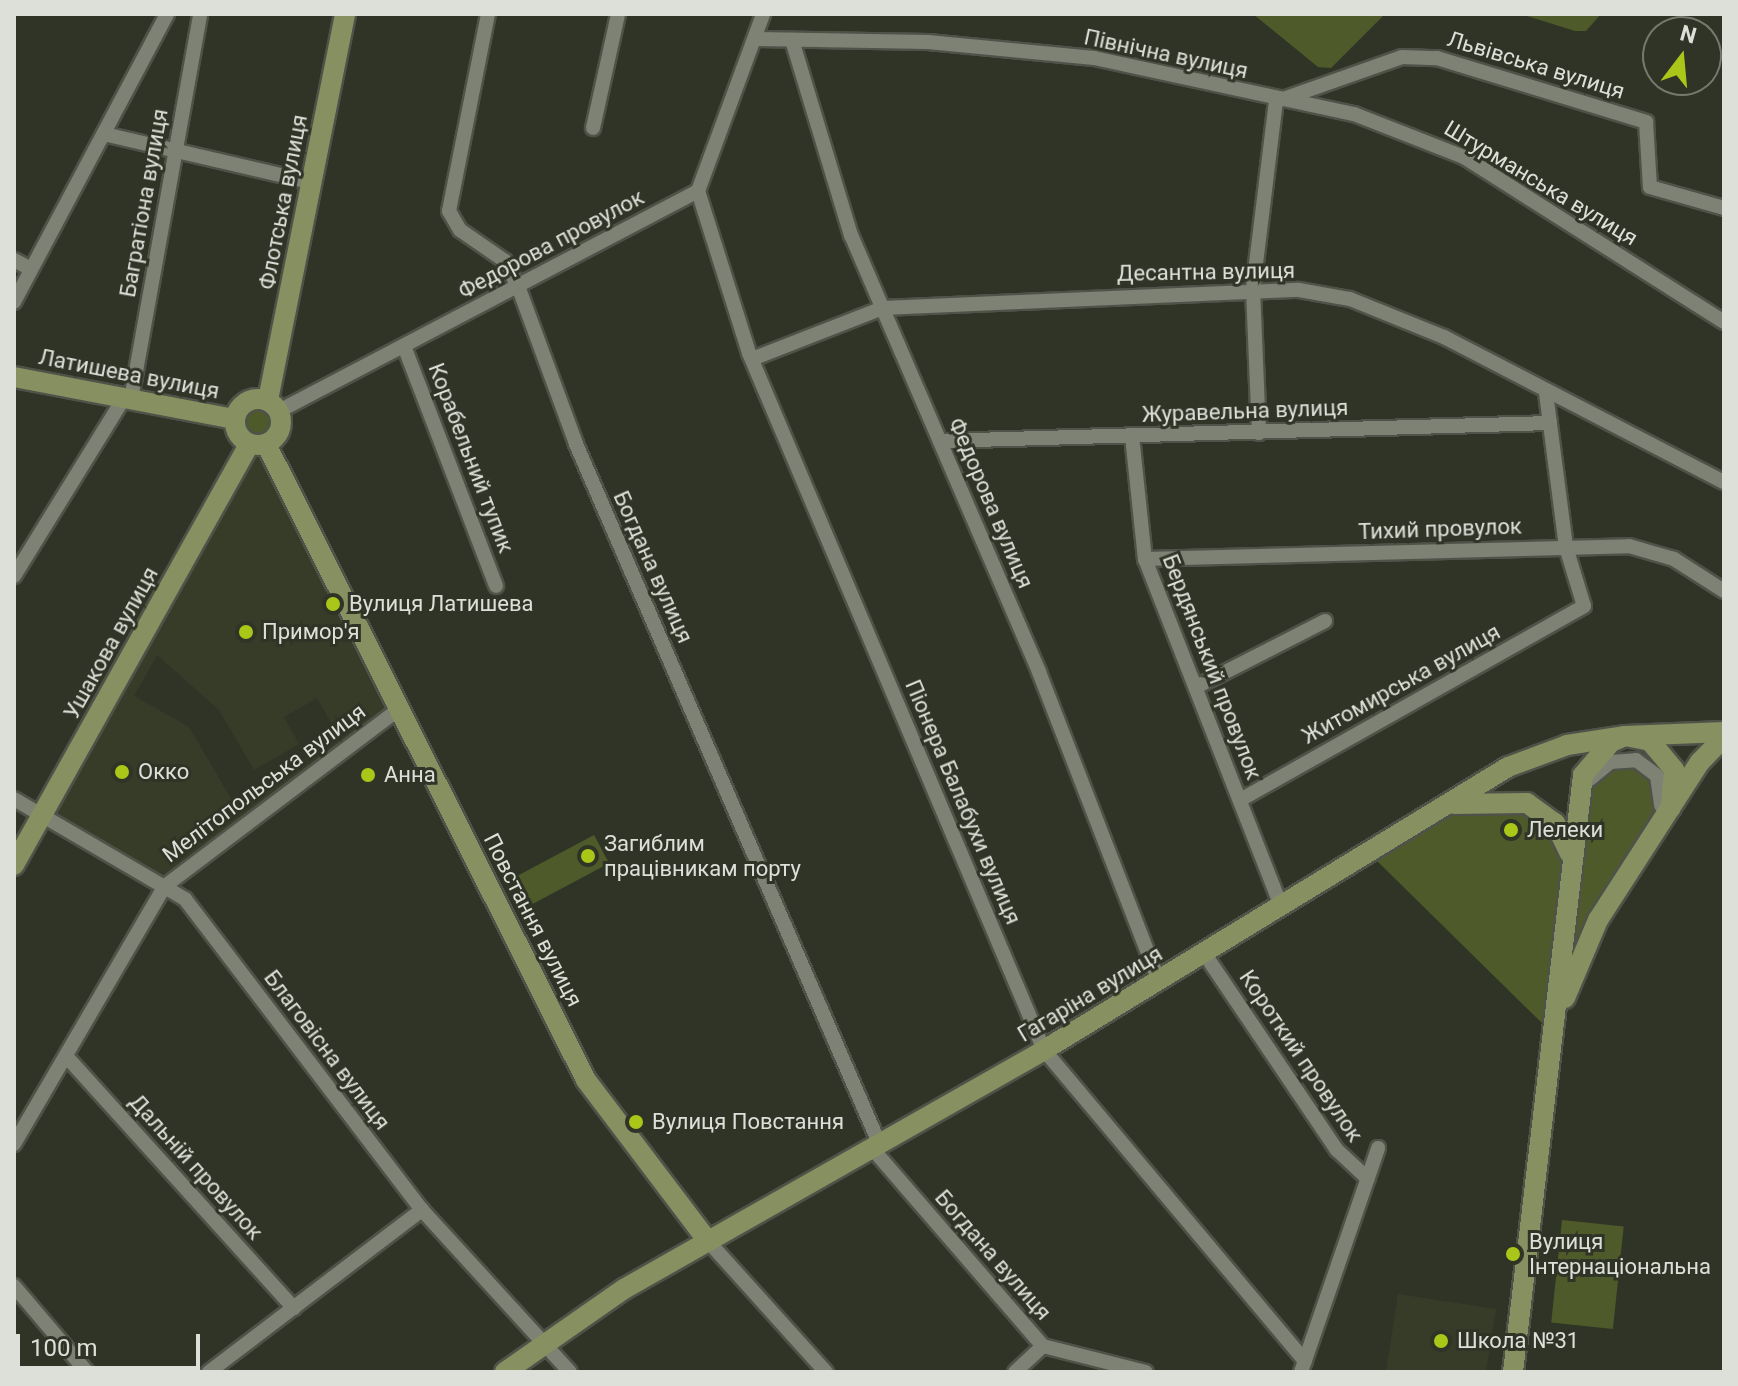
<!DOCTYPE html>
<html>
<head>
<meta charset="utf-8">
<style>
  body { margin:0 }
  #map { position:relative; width:1738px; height:1386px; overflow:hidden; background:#303427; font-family:Roboto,sans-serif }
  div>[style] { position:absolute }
  .built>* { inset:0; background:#373c29 }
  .green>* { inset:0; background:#4f5a2a; transform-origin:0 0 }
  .round { border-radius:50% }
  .roads { filter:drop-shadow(2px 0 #4f5248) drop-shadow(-2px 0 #4f5248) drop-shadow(0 2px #4f5248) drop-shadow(0 -2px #4f5248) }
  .street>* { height:14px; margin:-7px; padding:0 7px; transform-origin:7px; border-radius:7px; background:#7e8274 }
  .secondary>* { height:20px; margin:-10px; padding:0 10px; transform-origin:10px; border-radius:10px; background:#869060 }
  .secondary>.ring { margin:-10px; padding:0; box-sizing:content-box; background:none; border:20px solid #869060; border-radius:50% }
  .dots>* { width:22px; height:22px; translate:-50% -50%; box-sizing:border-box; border:4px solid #303427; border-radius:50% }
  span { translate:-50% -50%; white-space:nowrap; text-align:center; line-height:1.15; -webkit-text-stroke:6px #303427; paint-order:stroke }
  .street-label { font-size:22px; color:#dde0d8 }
  .poi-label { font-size:22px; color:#dde0d8 }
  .left { translate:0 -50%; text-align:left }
  .frame { position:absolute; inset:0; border:16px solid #dde0d8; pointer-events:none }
  .north { position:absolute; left:1642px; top:16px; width:80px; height:80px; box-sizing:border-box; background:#303427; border:2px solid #75796e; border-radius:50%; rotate:16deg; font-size:22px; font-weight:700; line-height:32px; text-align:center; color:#dde0d8 }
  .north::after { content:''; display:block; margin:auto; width:28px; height:36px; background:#aac719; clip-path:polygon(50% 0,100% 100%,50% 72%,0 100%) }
  .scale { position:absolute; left:16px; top:1334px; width:184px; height:36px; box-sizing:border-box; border:4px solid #dde0d8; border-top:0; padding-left:10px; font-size:24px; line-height:28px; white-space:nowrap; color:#dde0d8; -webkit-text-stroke:6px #303427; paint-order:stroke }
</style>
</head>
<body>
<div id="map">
  <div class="built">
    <div style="clip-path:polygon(evenodd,251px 453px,264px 453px,390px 708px,161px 876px,53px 813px,251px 453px,157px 655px,219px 710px,254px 770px,299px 744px,284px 717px,317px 698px,338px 735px,237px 809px,189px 727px,134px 696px,157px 655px)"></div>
    <div style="clip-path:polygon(1398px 1294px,1496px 1309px,1486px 1372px,1386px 1372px)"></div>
  </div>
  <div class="green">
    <div style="clip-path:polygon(1253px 14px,1385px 14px,1331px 68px,1318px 67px)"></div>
    <div style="clip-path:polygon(1521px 14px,1601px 14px,1586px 31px,1575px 31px)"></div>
    <div class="round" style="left:242px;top:406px;width:32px;height:32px"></div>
    <div style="clip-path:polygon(1635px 765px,1653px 778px,1656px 807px,1566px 980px,1585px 792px,1612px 766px)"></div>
    <div style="clip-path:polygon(1492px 805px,1539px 815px,1565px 856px,1548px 1029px,1372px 856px,1443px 811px)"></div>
    <div style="left:594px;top:835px;width:32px;height:94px;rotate:62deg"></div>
    <div style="left:1562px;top:1220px;width:62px;height:103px;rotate:6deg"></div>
  </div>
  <div class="roads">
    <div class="street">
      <div style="left:488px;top:14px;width:201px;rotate:101.2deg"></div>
      <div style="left:449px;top:211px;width:22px;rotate:60deg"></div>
      <div style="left:460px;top:230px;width:55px;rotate:34.6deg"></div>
      <div style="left:505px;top:261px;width:28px;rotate:63deg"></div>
      <div style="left:518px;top:286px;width:168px;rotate:69.8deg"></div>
      <div style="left:576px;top:444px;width:762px;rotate:66.56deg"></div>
      <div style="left:758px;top:39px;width:170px;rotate:1deg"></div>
      <div style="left:928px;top:42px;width:167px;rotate:5.5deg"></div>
      <div style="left:1094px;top:58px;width:266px;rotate:12.2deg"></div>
      <div style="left:1354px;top:114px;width:118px;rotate:21.4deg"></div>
      <div style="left:1464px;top:157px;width:308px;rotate:32.4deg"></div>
      <div style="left:792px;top:40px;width:204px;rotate:73.2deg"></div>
      <div style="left:851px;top:235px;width:476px;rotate:66.7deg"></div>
      <div style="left:1039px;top:672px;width:331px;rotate:68.8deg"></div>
      <div style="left:1280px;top:100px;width:129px;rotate:-19.4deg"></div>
      <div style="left:1402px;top:57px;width:35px;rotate:2deg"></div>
      <div style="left:1437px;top:58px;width:219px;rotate:17deg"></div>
      <div style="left:1646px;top:122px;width:65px;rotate:86.5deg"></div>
      <div style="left:1650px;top:187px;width:77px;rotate:15.8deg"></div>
      <div style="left:593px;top:128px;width:117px;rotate:-77.6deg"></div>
      <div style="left:104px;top:134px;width:212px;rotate:13.1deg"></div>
      <div style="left:698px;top:191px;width:170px;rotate:72.5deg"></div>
      <div style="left:749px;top:353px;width:757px;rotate:67.06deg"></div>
      <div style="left:1044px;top:1050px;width:406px;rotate:50deg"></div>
      <div style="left:14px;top:260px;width:17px;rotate:28deg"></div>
      <div style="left:14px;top:302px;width:326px;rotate:-62deg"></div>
      <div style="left:404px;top:346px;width:257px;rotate:69deg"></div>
      <div style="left:752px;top:359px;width:141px;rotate:-21.3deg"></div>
      <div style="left:883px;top:308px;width:416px;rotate:-2.5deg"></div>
      <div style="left:1299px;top:290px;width:52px;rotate:10deg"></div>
      <div style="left:1350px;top:299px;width:101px;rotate:22deg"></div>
      <div style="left:1444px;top:337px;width:315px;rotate:27.4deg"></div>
      <div style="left:131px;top:399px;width:391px;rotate:-79.8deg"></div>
      <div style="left:279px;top:411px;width:473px;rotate:-27.7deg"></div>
      <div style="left:698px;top:191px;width:189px;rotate:-69.8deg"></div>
      <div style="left:1259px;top:433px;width:145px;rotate:-92.4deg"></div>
      <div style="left:1253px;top:288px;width:188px;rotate:-83deg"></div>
      <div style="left:1132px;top:436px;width:124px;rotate:84deg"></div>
      <div style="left:1145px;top:559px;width:373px;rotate:68.6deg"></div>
      <div style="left:940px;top:441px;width:610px;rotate:-1.69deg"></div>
      <div style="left:1145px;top:559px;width:484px;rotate:-1.5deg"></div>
      <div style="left:1629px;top:546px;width:47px;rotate:16.1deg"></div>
      <div style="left:1674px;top:559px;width:59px;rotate:32.6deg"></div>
      <div style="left:14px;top:576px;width:209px;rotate:-58.3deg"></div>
      <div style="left:1196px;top:687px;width:145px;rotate:-27.1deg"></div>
      <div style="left:1590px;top:779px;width:26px;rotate:-40deg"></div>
      <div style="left:1610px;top:762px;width:26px;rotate:-4deg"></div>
      <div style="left:1636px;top:760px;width:26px;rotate:37deg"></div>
      <div style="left:1657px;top:776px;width:30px;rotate:82deg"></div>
      <div style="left:14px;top:799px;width:198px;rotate:30.3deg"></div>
      <div style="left:185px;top:899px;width:391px;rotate:52.7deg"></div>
      <div style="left:422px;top:1210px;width:219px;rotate:47.6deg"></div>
      <div style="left:1240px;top:800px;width:395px;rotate:-29.4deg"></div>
      <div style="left:1584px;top:606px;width:62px;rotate:-107deg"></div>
      <div style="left:1566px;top:547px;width:156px;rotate:-97.4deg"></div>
      <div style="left:1204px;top:953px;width:238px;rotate:56deg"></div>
      <div style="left:1337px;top:1150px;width:42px;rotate:43.1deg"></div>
      <div style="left:66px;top:1056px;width:340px;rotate:47.9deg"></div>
      <div style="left:14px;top:1144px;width:299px;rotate:-59.7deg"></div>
      <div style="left:165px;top:886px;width:293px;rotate:-37.1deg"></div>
      <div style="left:871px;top:1147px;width:263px;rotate:49.2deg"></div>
      <div style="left:1043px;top:1346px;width:106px;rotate:14.2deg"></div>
      <div style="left:707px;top:1240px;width:178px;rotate:48deg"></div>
      <div style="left:14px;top:1286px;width:113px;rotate:49.7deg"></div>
      <div style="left:209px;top:1372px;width:268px;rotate:-37.3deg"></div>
      <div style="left:1015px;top:1372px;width:38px;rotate:-43deg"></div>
      <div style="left:1301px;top:1372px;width:237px;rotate:-71deg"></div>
    </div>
    <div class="secondary">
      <div style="left:14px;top:377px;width:224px;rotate:10.8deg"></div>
      <div class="ring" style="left:235px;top:399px;width:26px;height:26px"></div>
      <div style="left:268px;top:400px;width:394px;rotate:-78.7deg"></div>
      <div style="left:266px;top:444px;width:712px;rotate:63.29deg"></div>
      <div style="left:586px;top:1080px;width:201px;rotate:52.9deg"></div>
      <div style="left:1454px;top:804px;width:73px;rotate:-0.8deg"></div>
      <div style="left:1527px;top:803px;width:34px;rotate:36deg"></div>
      <div style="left:1555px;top:823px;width:34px;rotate:64deg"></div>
      <div style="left:14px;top:865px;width:482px;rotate:-60.8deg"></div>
      <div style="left:1565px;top:998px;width:85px;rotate:-67.1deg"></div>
      <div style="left:1598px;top:920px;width:188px;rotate:-57.2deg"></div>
      <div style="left:1700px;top:762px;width:35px;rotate:-46deg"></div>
      <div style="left:505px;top:1372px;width:145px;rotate:-34.9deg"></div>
      <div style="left:624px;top:1289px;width:483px;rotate:-29.6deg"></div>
      <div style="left:1044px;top:1050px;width:543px;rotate:-31.38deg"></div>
      <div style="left:1508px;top:767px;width:63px;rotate:-20.4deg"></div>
      <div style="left:1567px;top:745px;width:59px;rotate:-8.8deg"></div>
      <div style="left:1625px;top:736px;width:99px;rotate:-2.3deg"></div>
      <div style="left:1513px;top:1372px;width:601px;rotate:-83.31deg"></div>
      <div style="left:1583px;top:775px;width:43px;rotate:-49.7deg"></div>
      <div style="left:1611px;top:742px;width:15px;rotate:-23deg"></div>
      <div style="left:1625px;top:736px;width:25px;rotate:11deg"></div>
      <div style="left:1650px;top:741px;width:38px;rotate:50deg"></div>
      <div style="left:1674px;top:770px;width:38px;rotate:95deg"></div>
    </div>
  </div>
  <div class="dots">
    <div style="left:333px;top:604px;background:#aac719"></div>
    <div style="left:246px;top:632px;background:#aac719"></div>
    <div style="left:122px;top:772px;background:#aac719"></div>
    <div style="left:368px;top:775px;background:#aac719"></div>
    <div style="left:1511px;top:830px;background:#aac719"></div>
    <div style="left:588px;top:856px;background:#aac719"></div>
    <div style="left:636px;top:1122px;background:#aac719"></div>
    <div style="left:1513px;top:1254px;background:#aac719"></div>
    <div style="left:1441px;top:1341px;background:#aac719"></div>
  </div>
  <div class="street-label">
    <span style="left:1166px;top:54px;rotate:12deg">Північна вулиця</span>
    <span style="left:1536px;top:65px;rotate:17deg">Львівська вулиця</span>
    <span style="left:1541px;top:183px;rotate:31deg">Штурманська вулиця</span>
    <span style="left:283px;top:202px;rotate:-79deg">Флотська вулиця</span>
    <span style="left:144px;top:203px;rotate:-80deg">Багратіона вулиця</span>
    <span style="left:551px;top:244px;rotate:-28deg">Федорова провулок</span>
    <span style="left:1206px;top:272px;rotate:-1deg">Десантна вулиця</span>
    <span style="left:129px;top:374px;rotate:11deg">Латишева вулиця</span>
    <span style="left:1245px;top:411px;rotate:-2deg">Журавельна вулиця</span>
    <span style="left:471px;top:458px;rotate:69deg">Корабельний тупик</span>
    <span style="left:991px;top:503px;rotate:67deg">Федорова вулиця</span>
    <span style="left:1440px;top:529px;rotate:-2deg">Тихий провулок</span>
    <span style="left:653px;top:567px;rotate:66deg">Богдана вулиця</span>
    <span style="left:111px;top:643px;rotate:-61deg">Ушакова вулиця</span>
    <span style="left:1212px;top:667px;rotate:69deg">Бердянський провулок</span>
    <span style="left:1401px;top:684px;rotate:-29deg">Житомирська вулиця</span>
    <span style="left:264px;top:783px;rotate:-37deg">Мелітопольська вулиця</span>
    <span style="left:963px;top:802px;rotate:67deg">Піонера Балабухи вулиця</span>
    <span style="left:533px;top:920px;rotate:63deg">Повстання вулиця</span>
    <span style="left:1090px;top:994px;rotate:-31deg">Гагаріна вулиця</span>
    <span style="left:327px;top:1050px;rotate:53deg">Благовісна вулиця</span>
    <span style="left:1301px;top:1056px;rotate:56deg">Короткий провулок</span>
    <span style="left:196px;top:1167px;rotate:48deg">Дальній провулок</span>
    <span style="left:993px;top:1255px;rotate:49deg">Богдана вулиця</span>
  </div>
  <div class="poi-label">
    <span class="left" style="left:349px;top:604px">Вулиця Латишева</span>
    <span class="left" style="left:262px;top:632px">Примор'я</span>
    <span class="left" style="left:138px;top:772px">Окко</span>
    <span class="left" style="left:384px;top:775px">Анна</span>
    <span class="left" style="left:1527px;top:830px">Лелеки</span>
    <span class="left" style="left:604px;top:856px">Загиблим<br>працівникам порту</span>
    <span class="left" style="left:652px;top:1122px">Вулиця Повстання</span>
    <span class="left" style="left:1529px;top:1254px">Вулиця<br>Інтернаціональна</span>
    <span class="left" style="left:1457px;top:1341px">Школа №31</span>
  </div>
  <div class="frame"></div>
  <div class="north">N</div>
  <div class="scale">100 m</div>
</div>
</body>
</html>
